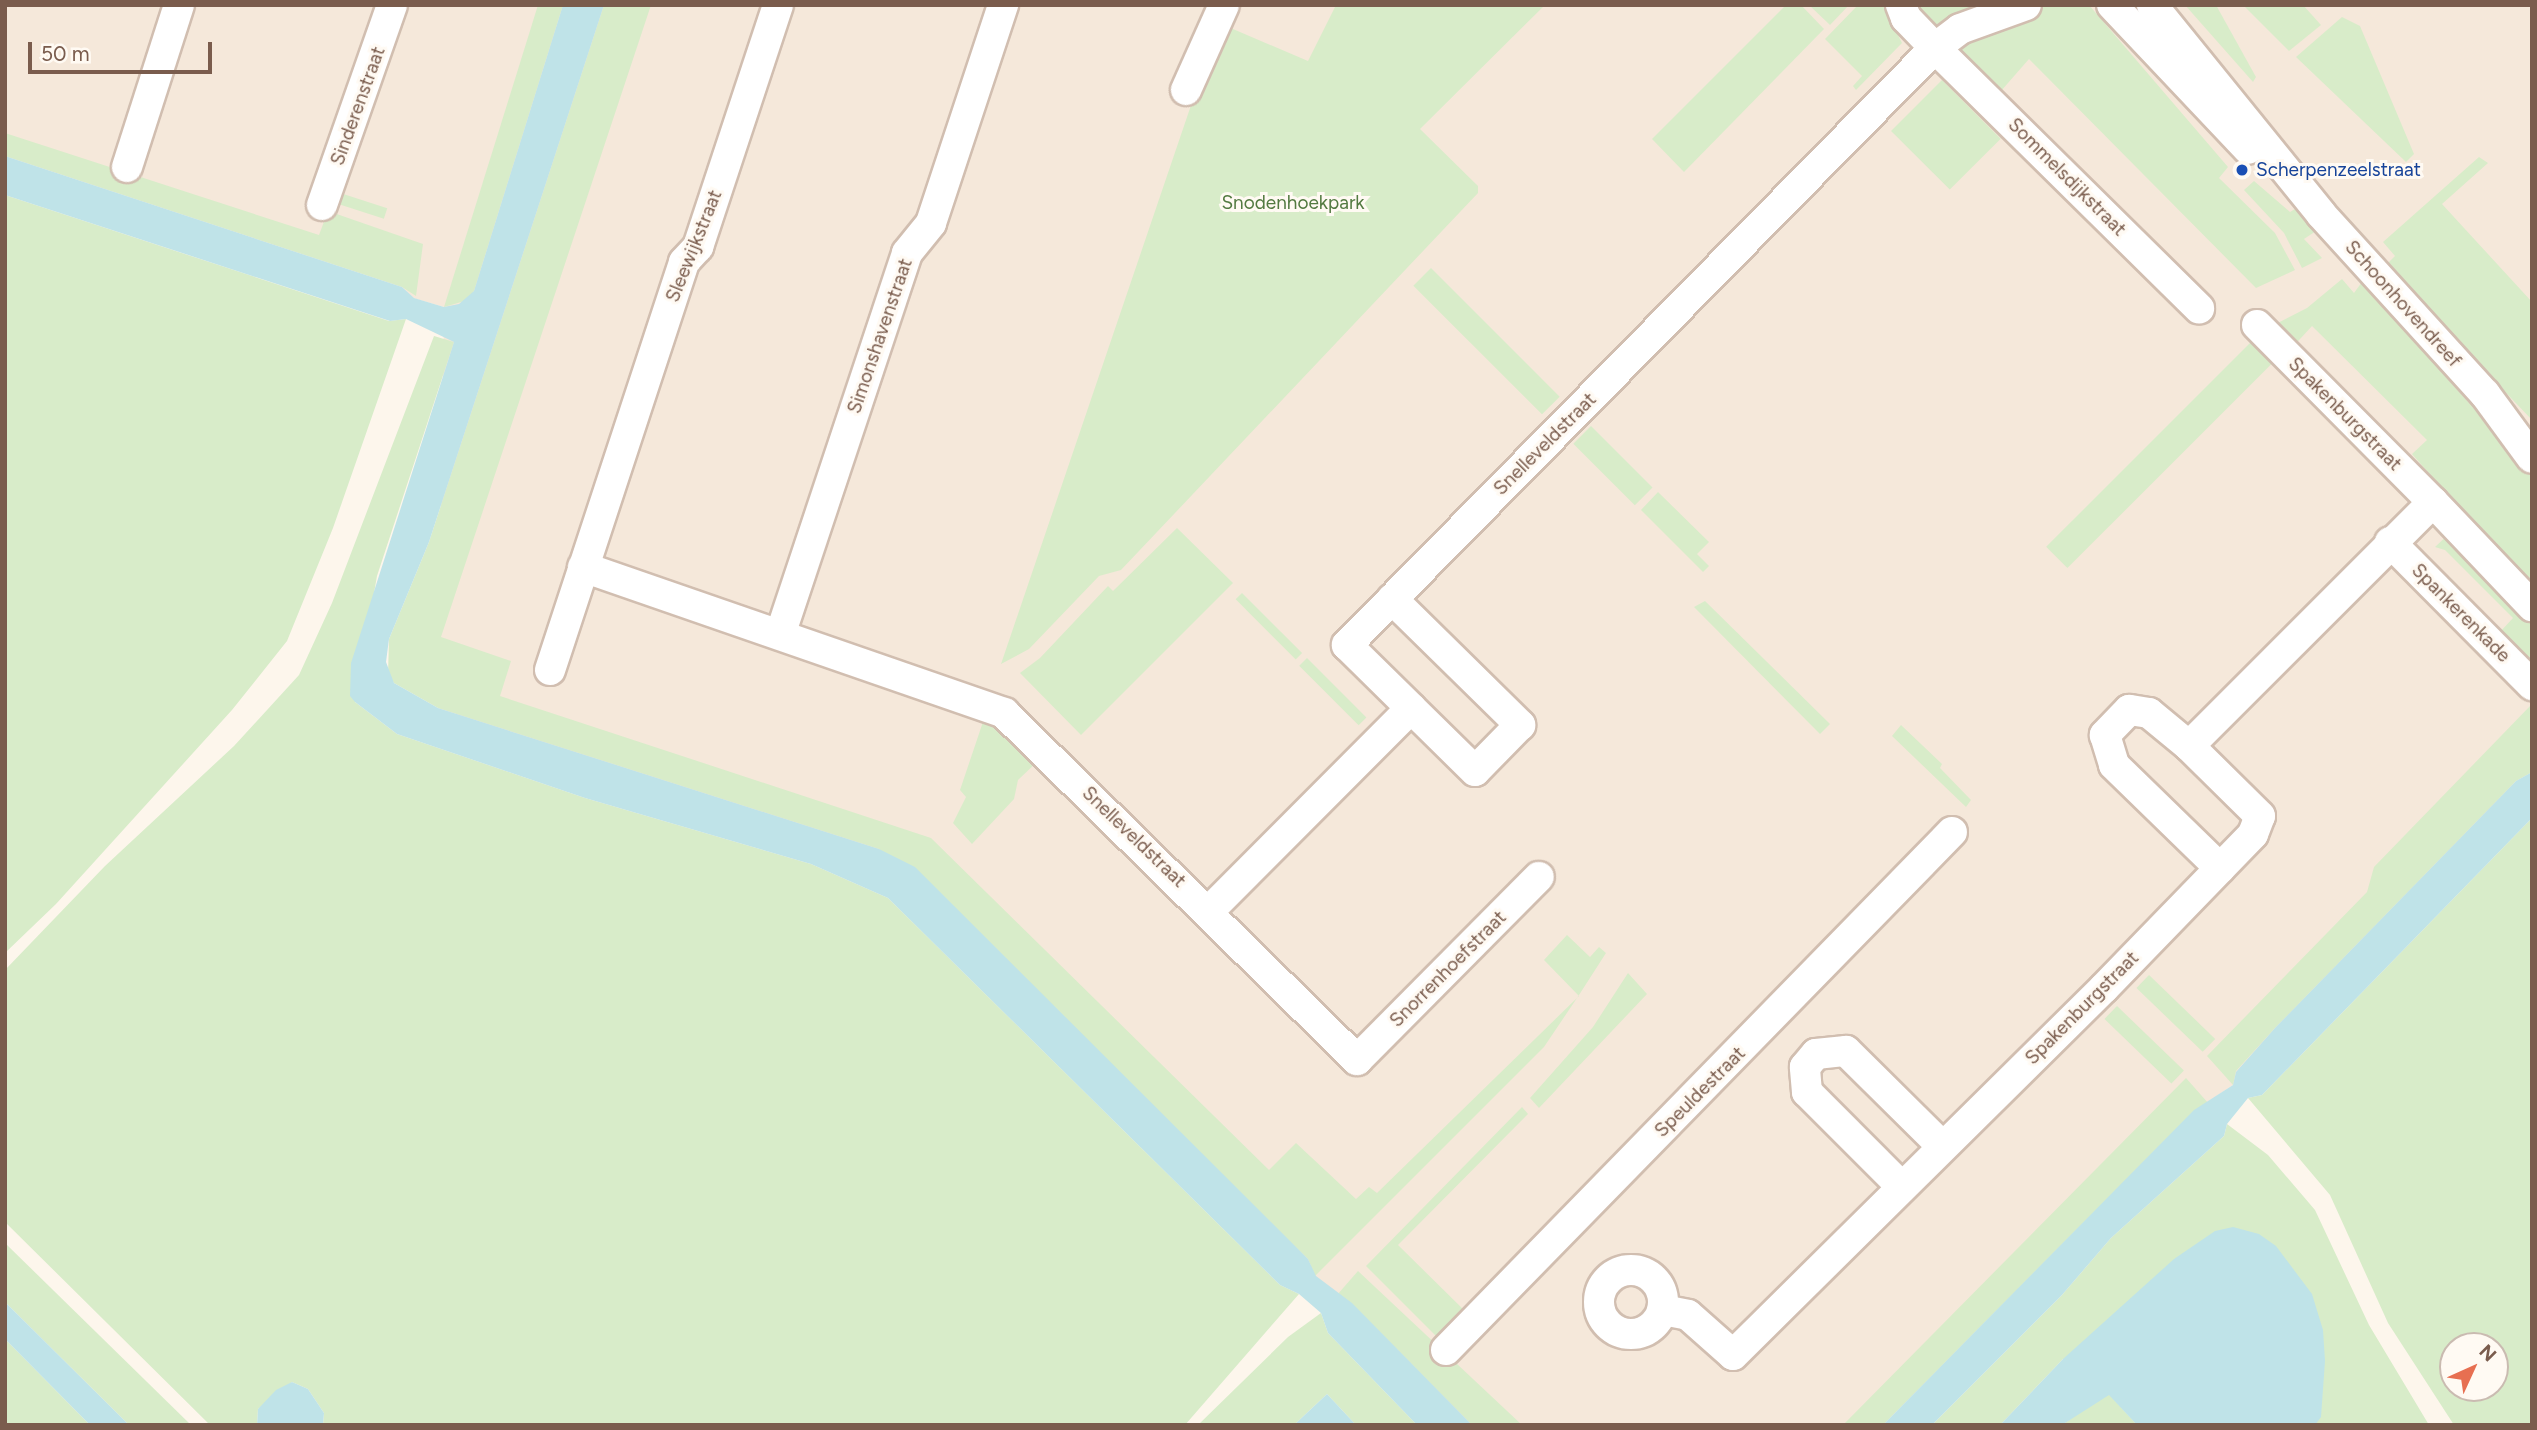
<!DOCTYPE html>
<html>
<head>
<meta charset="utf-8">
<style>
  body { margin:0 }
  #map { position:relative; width:2537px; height:1430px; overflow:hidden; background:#fdf6ec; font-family:Figtree,sans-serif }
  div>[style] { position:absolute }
  .residential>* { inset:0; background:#f5e8da }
  .green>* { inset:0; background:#d8ecc9; transform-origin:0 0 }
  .water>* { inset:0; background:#bfe3e8 }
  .roads { filter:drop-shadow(2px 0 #d1beb0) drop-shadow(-2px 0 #d1beb0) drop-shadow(0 2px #d1beb0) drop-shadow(0 -2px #d1beb0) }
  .minor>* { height:30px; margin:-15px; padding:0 15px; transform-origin:15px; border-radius:15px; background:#fff }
  .minor>.ring { margin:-15px; padding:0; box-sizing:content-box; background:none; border:30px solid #fff; border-radius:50% }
  .dots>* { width:19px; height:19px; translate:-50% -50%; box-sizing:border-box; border:4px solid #fffaf3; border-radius:50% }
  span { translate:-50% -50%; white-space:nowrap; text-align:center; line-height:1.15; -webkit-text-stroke:6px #fffaf3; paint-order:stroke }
  .street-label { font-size:19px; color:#7a5c4d }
  .transit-label { font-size:19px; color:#164399 }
  .left { translate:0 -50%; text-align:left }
  .park-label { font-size:19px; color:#537a41 }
  .frame { position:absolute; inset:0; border:7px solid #7a5c4d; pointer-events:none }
  .north { position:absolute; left:2439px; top:1332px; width:70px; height:70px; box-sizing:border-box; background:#fffaf3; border:2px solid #cabbb1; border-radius:50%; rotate:45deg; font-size:19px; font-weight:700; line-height:28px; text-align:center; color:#7a5c4d }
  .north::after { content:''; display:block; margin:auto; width:24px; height:32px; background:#e76f51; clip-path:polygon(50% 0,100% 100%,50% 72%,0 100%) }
  .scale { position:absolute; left:28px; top:42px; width:184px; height:32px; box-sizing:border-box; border:4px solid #7a5c4d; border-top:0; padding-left:9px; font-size:21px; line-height:24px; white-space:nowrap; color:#7a5c4d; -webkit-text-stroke:5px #fffaf3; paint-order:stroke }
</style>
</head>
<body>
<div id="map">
  <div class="residential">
    <div style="clip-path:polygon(5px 5px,2532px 5px,2532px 772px,2516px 781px,2233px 1085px,2194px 1111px,1883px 1425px,1471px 1425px,1315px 1276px,934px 882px,438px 708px,444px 307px,413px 298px,402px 287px,5px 156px)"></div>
  </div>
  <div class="green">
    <div style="clip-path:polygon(538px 5px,563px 5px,474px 291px,468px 300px,444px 307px)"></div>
    <div style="clip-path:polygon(604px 5px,651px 5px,441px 637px,511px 661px,500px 696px,931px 838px,1269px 1170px,1296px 1143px,1356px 1199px,1369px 1187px,1377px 1193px,1579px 996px,1544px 960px,1567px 935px,1590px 957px,1599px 947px,1606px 953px,1579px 995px,1544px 1047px,1315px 1276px,1308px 1259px,879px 849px,438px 708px,394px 683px,388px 674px,389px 639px,429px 542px)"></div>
    <div style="clip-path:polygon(1336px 5px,1545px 5px,1420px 129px,1478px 186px,1478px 193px,1121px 570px,1099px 576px,1029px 649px,1001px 664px,1219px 23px,1308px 61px)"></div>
    <div style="clip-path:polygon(1786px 5px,1801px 5px,1824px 29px,1684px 172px,1652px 139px)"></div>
    <div style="clip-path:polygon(1809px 5px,1849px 5px,1830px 25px)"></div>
    <div style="clip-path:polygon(1858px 5px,1883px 5px,1902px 43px,1856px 90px,1853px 86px,1862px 76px,1825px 39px)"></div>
    <div style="clip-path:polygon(1914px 5px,1987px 5px,1938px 29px)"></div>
    <div style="clip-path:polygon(2043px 5px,2089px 5px,2228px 167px,2219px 178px,2275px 233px,2295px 270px,2256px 288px,2029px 59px,2001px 91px,2012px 103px,2010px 106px,1959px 52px,1961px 37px,2026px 19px)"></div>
    <div style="clip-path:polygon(2185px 5px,2216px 5px,2256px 77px,2253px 82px)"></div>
    <div style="clip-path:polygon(2243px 5px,2303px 5px,2321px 25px,2289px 51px)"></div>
    <div style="clip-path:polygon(2342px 17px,2360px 26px,2414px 154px,2406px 162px,2296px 57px)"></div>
    <div style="left:1942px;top:80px;width:83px;height:72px;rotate:45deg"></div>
    <div style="clip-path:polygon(5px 133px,319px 235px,328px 211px,423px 244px,416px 296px,402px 287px,5px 156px)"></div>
    <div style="clip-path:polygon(2479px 157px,2488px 163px,2442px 204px,2532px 302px,2532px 420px,2385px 266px,2395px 256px,2383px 242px)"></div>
    <div style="clip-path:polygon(2254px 181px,2290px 212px,2295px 209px,2316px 231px,2304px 239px,2322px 258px,2302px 268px,2284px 233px,2244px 190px)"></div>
    <div style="left:334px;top:191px;width:56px;height:11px;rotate:18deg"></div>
    <div style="clip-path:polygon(5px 195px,389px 321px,406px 319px,333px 528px,287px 641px,232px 710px,56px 904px,5px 953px)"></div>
    <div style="left:1431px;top:268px;width:182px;height:25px;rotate:45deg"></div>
    <div style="clip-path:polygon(2342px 279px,2354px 293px,2362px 282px,2532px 474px,2532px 591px,2412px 454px,2427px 440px,2312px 326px,2289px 351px,2266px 329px,2307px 308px)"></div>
    <div style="left:2259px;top:334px;width:30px;height:301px;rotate:45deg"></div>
    <div style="clip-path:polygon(434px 336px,454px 342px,377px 576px,355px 702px,397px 734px,585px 798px,811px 864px,888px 898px,1280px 1285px,1299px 1294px,1185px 1425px,323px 1425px,324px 1413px,308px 1389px,292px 1382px,258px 1409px,257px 1425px,210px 1425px,5px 1222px,5px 970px,105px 866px,234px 746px,299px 675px,332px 603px)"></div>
    <div style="left:1591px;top:426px;width:87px;height:25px;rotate:45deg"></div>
    <div style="clip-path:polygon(1658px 492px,1709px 542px,1697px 554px,1709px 566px,1703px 572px,1641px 510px)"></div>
    <div style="clip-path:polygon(1177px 528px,1233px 583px,1081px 735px,1020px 673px,1040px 658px,1108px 586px,1113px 591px)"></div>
    <div style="clip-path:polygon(2451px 532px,2532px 619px,2532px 664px,2500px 632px,2513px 618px,2445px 550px,2435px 547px)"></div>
    <div style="left:1242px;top:593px;width:85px;height:9px;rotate:45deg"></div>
    <div style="clip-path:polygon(1705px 601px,1830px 724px,1820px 734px,1694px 607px)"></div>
    <div style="left:1307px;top:658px;width:84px;height:11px;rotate:45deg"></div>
    <div style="clip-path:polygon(2532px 704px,2532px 772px,2516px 781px,2275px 1028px,2236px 1071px,2233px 1085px,2207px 1056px,2367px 892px,2374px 867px)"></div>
    <div style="clip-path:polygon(987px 710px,1038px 761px,1018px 780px,1014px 799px,972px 844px,953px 823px,966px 797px,960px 790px)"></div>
    <div style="clip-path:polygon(1901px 725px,1942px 764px,1940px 768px,1971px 800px,1966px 807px,1892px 736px)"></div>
    <div style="clip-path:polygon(evenodd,2532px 818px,2532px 1425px,2454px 1425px,2388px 1323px,2330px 1195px,2248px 1098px,2262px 1095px,2532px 818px,2453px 1346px,2495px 1346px,2495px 1388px,2453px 1388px,2453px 1346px)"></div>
    <div style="clip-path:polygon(1628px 973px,1647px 994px,1539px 1108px,1530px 1098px,1593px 1027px)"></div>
    <div style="left:2149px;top:975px;width:92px;height:18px;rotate:44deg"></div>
    <div style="left:2117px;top:1006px;width:93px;height:18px;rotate:44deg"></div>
    <div style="clip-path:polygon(2186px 1078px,2209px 1104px,2194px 1111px,1883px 1425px,1843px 1425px)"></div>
    <div style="clip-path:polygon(1522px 1107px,1528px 1114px,1398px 1245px,1466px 1312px,1438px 1338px,1366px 1266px)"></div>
    <div style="clip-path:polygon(2227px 1124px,2268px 1155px,2315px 1210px,2369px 1325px,2429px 1425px,2309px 1425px,2063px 1359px,2000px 1425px,1932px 1425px,2062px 1295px,2111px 1238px,2224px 1136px)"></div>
    <div style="clip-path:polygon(5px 1243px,191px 1425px,129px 1425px,5px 1302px)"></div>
    <div style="clip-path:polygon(1358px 1271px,1522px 1425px,1472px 1425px,1352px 1304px,1337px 1295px)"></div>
    <div style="clip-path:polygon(1321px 1313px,1328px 1333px,1417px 1425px,1356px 1425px,1327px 1394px,1294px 1425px,1198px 1425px,1288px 1337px)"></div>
    <div style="clip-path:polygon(5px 1339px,90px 1425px,5px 1425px)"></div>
    <div style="clip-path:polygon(2109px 1394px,2137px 1425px,2062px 1425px,2090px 1405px)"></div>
  </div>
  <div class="water">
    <div style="clip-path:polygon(563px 5px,604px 5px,429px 542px,389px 639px,386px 662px,394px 683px,438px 708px,879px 849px,915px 867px,1308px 1259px,1316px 1276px,1352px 1303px,1472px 1425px,1417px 1425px,1328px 1333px,1321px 1313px,1299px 1294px,1280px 1285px,888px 898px,811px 864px,585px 798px,397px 734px,355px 702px,350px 696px,351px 663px,454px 342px,406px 319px,390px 321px,5px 195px,5px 156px,402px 287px,414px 298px,444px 307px,459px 304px,474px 291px)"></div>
    <div style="clip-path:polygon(2532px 772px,2532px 818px,2262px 1095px,2248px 1098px,2227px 1124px,2224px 1136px,2111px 1238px,2062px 1295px,1932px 1425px,1883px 1425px,2194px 1110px,2233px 1085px,2236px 1072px,2275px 1028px,2516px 781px)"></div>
    <div style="clip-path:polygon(2233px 1227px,2259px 1234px,2276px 1246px,2312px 1294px,2323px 1330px,2325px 1361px,2321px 1417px,2315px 1425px,2137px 1425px,2109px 1395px,2062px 1425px,2000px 1425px,2063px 1359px,2174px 1259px,2215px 1231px)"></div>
    <div style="clip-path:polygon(5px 1302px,129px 1425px,90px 1425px,5px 1339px)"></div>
    <div style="clip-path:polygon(292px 1382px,308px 1389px,324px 1413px,323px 1425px,257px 1425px,258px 1409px,276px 1390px)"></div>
    <div style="clip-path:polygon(1327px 1394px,1356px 1425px,1294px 1425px)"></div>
  </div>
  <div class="roads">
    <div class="minor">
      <div style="left:1901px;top:5px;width:14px;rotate:69deg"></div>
      <div style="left:1906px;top:18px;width:42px;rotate:46deg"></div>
      <div style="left:1935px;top:48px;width:371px;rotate:44.6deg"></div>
      <div style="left:2112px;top:5px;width:198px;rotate:46.6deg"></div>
      <div style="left:2152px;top:5px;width:269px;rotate:51deg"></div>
      <div style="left:2321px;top:214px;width:244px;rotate:47.7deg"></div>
      <div style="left:2485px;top:394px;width:79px;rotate:53.7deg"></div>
      <div style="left:1186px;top:90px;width:93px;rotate:-65.9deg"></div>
      <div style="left:127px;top:167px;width:170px;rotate:-72.2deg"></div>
      <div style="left:322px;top:205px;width:212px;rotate:-70.7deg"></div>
      <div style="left:2257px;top:325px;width:250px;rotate:45.2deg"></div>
      <div style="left:2390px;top:542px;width:202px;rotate:45.2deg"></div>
      <div style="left:583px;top:567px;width:446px;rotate:19.1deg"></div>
      <div style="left:1004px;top:713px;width:495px;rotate:44.5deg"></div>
      <div style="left:1357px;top:1060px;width:258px;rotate:-45.2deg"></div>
      <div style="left:1392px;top:599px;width:180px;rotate:44.5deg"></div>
      <div style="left:1520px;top:725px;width:64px;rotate:134.4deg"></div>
      <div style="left:1475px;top:771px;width:90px;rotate:-135.5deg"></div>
      <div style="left:781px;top:632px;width:399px;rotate:-71.6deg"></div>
      <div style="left:907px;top:253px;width:38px;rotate:-51deg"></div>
      <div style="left:931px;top:223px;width:230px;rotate:-71.7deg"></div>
      <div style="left:550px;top:670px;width:429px;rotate:-71.8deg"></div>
      <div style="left:684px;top:262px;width:21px;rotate:-47deg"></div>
      <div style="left:698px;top:247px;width:255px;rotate:-71.7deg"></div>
      <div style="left:2189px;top:746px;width:52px;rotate:-140.5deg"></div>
      <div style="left:2149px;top:713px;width:20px;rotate:-171deg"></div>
      <div style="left:2129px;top:710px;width:35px;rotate:134deg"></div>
      <div style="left:2105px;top:735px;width:31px;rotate:73deg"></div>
      <div style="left:2114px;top:765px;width:148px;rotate:44.2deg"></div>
      <div style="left:1209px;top:911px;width:286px;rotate:-45.1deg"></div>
      <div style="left:1411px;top:708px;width:90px;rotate:-135.5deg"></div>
      <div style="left:1347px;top:645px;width:838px;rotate:-45.44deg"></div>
      <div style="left:1935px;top:48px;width:31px;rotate:-37deg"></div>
      <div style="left:1960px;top:29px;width:70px;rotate:-20deg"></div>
      <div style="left:1901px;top:1186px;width:133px;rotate:-135deg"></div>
      <div style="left:1807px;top:1092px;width:25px;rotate:-95deg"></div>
      <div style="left:1805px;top:1067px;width:17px;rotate:-50deg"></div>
      <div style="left:1816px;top:1054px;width:30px;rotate:-6deg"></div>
      <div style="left:1846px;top:1051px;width:134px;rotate:44.7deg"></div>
      <div class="ring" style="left:1599px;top:1270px;width:34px;height:34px"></div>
      <div style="left:1663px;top:1310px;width:25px;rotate:11deg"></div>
      <div style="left:1688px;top:1315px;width:60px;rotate:41.6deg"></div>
      <div style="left:1733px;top:1355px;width:522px;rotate:-44.69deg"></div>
      <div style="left:2104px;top:988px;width:214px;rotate:-45.9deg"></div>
      <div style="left:2253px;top:834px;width:19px;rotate:-69deg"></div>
      <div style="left:2260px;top:816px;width:100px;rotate:-135.4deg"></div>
      <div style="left:2189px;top:746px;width:345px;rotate:-45deg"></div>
      <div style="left:2433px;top:502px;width:144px;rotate:46.4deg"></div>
      <div style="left:1446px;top:1350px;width:724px;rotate:-45.67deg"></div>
    </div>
  </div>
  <div class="dots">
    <div style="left:2242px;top:170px;background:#1a4fb4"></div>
  </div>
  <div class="street-label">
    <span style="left:358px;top:106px;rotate:-70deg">Sinderenstraat</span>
    <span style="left:2067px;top:177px;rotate:45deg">Sommelsdijkstraat</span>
    <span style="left:694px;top:246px;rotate:-68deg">Sleewijkstraat</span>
    <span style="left:2403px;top:304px;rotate:48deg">Schoonhovendreef</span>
    <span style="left:880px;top:336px;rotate:-71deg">Simonshavenstraat</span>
    <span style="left:2345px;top:414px;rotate:45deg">Spakenburgstraat</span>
    <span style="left:1545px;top:444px;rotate:-45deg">Snelleveldstraat</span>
    <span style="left:2461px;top:613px;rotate:45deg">Spankerenkade</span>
    <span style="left:1134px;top:837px;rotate:44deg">Snelleveldstraat</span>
    <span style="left:1448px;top:969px;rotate:-45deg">Snorrenhoefstraat</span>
    <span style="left:2082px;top:1008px;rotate:-45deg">Spakenburgstraat</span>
    <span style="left:1700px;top:1092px;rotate:-45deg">Speuldestraat</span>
  </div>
  <div class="transit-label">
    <span class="left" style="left:2256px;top:170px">Scherpenzeelstraat</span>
  </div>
  <div class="park-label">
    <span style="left:1293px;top:203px">Snodenhoekpark</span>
  </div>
  <div class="frame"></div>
  <div class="north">N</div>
  <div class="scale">50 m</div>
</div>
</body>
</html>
